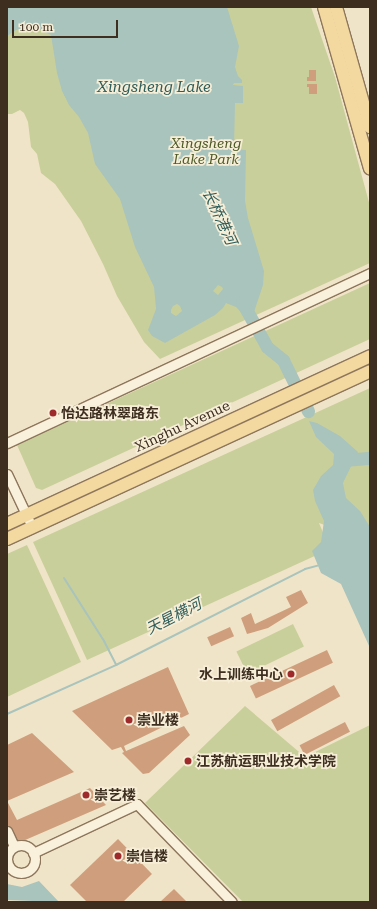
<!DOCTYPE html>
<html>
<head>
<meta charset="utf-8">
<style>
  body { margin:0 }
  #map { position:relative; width:377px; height:909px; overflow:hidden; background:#f0e4c8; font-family:"Roboto Serif","Noto Sans SC",serif }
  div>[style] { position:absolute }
  .green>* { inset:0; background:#c9cf9b; transform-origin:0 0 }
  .water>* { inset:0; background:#a9c4bc }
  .stream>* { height:2px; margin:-1px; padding:0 1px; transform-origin:1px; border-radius:1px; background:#a9c4bc }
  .river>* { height:13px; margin:-6.5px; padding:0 6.5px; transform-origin:6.5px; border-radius:6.5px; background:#a9c4bc }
  .building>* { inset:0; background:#cf9f7d; transform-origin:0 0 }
  .roads { filter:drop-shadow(1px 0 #8d765c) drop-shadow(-1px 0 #8d765c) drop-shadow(0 1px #8d765c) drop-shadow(0 -1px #8d765c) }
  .minor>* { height:9px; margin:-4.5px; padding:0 4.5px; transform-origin:4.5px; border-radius:4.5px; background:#faf1dc }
  .minor>.ring { margin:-4.5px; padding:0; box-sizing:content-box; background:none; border:9px solid #faf1dc; border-radius:50% }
  .major>* { height:12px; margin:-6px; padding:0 6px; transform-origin:6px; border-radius:6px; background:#f3d9a0 }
  .dots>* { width:11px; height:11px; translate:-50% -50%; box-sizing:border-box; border:2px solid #f7eed8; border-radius:50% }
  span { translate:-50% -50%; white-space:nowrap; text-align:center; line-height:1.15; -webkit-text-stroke:3.5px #f7eed8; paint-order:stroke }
  .park-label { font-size:14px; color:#4d5a26; font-style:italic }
  .poi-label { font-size:14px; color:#3d2e20; font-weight:700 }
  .left { translate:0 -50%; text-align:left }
  .right { translate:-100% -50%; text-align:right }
  .street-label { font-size:14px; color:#3d2e20 }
  .water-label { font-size:15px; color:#2f5d5a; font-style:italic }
  .frame { position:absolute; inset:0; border:8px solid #3d2e20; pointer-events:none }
  .scale { position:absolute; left:12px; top:20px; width:106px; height:18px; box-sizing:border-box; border:2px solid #3d2e20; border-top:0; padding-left:5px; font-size:12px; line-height:14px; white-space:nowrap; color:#3d2e20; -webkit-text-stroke:3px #f7eed8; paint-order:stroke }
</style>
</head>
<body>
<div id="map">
  <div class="green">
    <div style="clip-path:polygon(7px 7px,311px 7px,335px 77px,370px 206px,370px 263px,160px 359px,144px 342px,117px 296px,103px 264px,81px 221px,55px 184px,41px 173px,37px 154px,31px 147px,28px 122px,24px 113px,20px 110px,12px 114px,7px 114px)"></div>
    <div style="clip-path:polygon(370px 283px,370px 339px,42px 490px,36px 488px,17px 445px)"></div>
    <div style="clip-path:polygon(370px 388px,370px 621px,348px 533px,319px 523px,330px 549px,87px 660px,33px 542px)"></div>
    <div style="clip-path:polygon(27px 545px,81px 662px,7px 697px,7px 554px)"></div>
    <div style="left:293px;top:624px;width:25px;height:63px;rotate:64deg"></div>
    <div style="clip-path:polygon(245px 706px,305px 757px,370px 725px,370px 902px,243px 902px,145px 803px)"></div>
  </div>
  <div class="water">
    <div style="clip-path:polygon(evenodd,7px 7px,227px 7px,239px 46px,235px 67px,238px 76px,242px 80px,242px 83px,234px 83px,233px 85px,243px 86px,243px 103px,235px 103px,234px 149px,246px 150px,245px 201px,248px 218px,264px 271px,263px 285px,253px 315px,247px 318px,236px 307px,226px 303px,223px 308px,215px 315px,165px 343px,152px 336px,148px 330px,156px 309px,154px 287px,135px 247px,120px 199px,95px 164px,88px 133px,79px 117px,69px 105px,62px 91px,57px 73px,51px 35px,37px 28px,28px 28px,16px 30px,7px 36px,7px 7px,218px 285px,222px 287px,223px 289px,218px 295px,213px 291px,218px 285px,7px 7px,177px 304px,180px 306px,182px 311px,176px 316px,171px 313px,171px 310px,173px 306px,177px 304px)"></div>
    <div style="clip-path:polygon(309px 421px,317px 423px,340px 436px,358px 452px,343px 483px,346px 498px,360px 511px,370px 527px,370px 648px,341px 584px,321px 573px,312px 551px,321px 542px,324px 521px,315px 501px,313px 490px,321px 476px,333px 465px,334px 454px,316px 437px)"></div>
    <div style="clip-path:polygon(39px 881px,59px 902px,7px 900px,7px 884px,22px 887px)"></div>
  </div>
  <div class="stream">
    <div style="left:64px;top:578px;width:75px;rotate:57.6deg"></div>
    <div style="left:104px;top:641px;width:27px;rotate:63deg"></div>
    <div style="left:7px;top:714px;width:120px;rotate:-24.2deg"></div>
    <div style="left:116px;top:665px;width:212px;rotate:-26.9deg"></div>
    <div style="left:305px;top:569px;width:16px;rotate:-15deg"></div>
  </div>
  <div class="river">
    <div style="left:242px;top:302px;width:51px;rotate:60.9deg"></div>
    <div style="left:267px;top:347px;width:21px;rotate:39deg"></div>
    <div style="left:283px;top:360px;width:57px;rotate:63.9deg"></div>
    <div style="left:345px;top:460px;width:25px;rotate:-5deg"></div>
  </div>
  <div class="building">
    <div style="clip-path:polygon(309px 70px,316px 70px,316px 81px,307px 81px,307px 77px,309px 77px)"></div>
    <div style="clip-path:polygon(307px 84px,317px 84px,317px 94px,309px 94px,309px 87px,307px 87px)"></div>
    <div style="clip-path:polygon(301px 590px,308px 603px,268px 628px,247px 634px,241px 618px,251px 613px,255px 624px,291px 607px,286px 597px)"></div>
    <div style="left:230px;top:627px;width:10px;height:25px;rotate:66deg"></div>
    <div style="left:327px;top:650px;width:14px;height:85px;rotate:65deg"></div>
    <div style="clip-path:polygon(168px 667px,189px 714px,124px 746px,126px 751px,184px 726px,190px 735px,149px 773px,143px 774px,122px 753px,124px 752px,121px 747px,112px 750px,72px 711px)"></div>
    <div style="left:334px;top:685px;width:13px;height:72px;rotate:61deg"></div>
    <div style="left:345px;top:722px;width:11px;height:51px;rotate:63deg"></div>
    <div style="clip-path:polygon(32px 733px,74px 772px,7px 801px,17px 820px,90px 788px,106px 805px,16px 844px,7px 826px,7px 745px)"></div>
    <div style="clip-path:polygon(118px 839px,152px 874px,123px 902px,87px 902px,70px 885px)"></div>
    <div style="clip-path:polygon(174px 889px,187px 902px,160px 902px)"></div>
  </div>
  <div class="roads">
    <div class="minor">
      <div style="left:7px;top:443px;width:401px;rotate:-25.1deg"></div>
      <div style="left:7px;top:474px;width:59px;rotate:64.7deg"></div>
      <div style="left:7px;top:831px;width:17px;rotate:65deg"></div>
      <div class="ring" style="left:7px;top:845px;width:19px;height:19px"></div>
      <div style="left:33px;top:853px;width:115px;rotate:-25.2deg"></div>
      <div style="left:137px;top:804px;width:136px;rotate:45.9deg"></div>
    </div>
    <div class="major">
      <div style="left:324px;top:7px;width:168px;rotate:74.1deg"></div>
      <div style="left:336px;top:7px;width:125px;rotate:74.2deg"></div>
      <div style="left:7px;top:524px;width:400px;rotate:-24.8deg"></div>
      <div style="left:7px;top:539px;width:400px;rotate:-24.8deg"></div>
    </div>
  </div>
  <div class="dots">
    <div style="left:53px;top:413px;background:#9e2a2b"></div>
    <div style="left:291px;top:674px;background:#9e2a2b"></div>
    <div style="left:129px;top:720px;background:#9e2a2b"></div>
    <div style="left:188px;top:761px;background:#9e2a2b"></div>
    <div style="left:86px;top:795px;background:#9e2a2b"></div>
    <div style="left:118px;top:856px;background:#9e2a2b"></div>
  </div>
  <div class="park-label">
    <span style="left:206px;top:151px">Xingsheng<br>Lake Park</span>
  </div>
  <div class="poi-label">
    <span class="left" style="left:61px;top:413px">怡达路林翠路东</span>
    <span class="right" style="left:283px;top:674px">水上训练中心</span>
    <span class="left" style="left:137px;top:720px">崇业楼</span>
    <span class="left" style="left:196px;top:761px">江苏航运职业技术学院</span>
    <span class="left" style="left:94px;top:795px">崇艺楼</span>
    <span class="left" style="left:126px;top:856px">崇信楼</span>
  </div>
  <div class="street-label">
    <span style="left:182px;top:426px;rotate:-25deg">Xinghu Avenue</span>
  </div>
  <div class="water-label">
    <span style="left:154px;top:88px">Xingsheng Lake</span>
    <span style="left:219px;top:217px;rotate:65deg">长桥港河</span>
    <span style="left:174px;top:617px;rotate:-27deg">天星横河</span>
  </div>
  <div class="frame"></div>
  <div class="scale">100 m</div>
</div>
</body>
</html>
